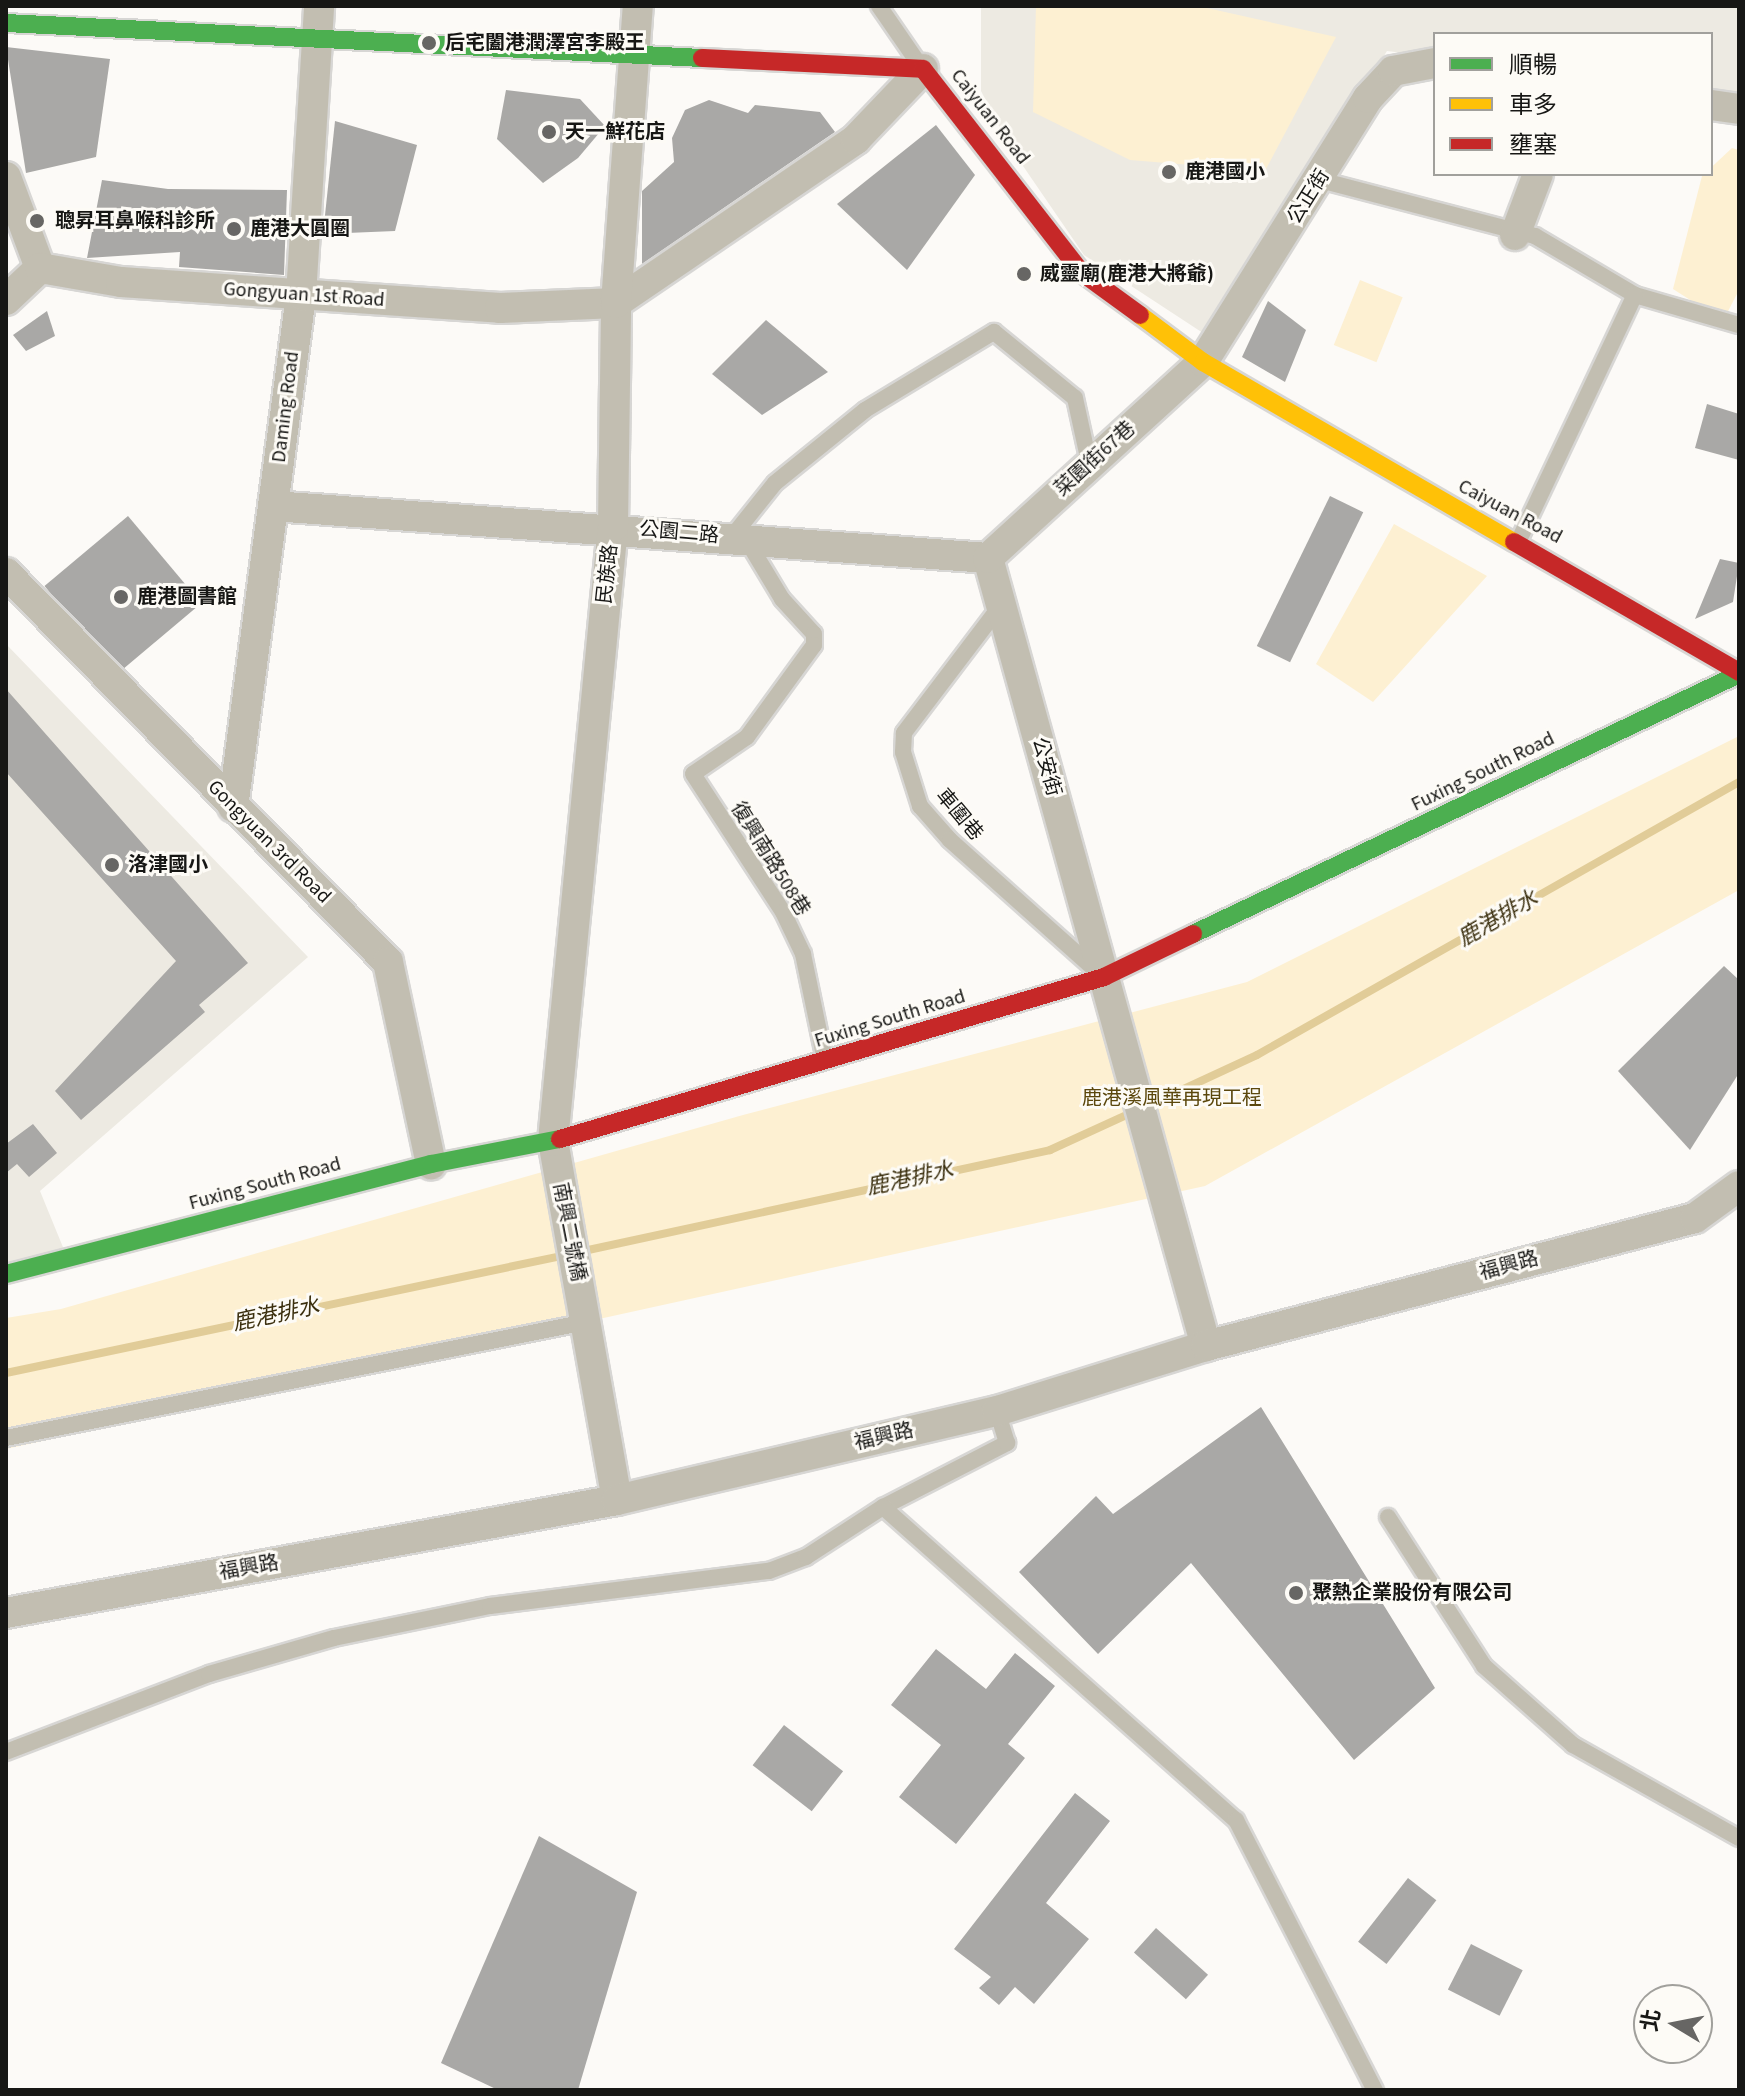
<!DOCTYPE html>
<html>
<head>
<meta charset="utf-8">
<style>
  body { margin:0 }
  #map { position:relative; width:1745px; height:2096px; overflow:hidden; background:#fcfaf7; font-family:"Source Sans 3","Noto Sans TC",sans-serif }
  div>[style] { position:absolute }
  .built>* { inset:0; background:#edeae2 }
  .green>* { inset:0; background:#fdf0d2; transform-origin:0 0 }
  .stream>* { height:8px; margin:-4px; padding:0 4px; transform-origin:4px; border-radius:4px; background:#e1cc98 }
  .building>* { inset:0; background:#a9a8a6; transform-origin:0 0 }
  .roads { filter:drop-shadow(2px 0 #d7d6d4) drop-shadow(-2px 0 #d7d6d4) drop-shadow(0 2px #d7d6d4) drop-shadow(0 -2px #d7d6d4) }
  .lane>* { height:16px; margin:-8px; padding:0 8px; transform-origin:8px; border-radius:8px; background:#c2beb1 }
  .street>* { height:30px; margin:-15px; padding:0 15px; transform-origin:15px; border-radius:15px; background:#c2beb1 }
  .fast>* { height:18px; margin:-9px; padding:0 9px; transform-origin:9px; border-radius:9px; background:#4caf50 }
  .slow>* { height:18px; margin:-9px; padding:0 9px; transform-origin:9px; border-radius:9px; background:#ffc107 }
  .jam>* { height:18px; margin:-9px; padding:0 9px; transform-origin:9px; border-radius:9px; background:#c62828 }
  .dots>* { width:22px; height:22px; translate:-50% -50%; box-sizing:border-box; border:4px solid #fdfbf6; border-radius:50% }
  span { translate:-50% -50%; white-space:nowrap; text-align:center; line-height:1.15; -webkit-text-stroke:6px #fdfbf6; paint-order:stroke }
  .poi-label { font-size:20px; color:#171715; font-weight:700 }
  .left { translate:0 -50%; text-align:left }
  .street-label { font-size:20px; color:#171715 }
  .park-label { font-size:20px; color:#5b470c }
  .water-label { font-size:22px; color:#3b2f0e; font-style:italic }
  .frame { position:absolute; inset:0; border:8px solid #171715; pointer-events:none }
  .legend { position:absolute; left:1433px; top:32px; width:280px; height:144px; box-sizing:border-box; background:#fdfbf6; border:2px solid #a1a09c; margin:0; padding:10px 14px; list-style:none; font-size:24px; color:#171715 }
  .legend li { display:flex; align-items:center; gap:16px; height:40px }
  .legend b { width:40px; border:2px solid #a1a09c }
  .north { position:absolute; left:1633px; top:1984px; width:80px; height:80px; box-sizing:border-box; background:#fdfbf6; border:2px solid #a1a09c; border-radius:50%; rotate:280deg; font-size:22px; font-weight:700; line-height:32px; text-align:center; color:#171715 }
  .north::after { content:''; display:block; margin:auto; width:28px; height:36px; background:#676664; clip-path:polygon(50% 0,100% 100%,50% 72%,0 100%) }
</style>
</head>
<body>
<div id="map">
  <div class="built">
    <div style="clip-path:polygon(981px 6px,1739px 6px,1739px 98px,1711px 94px,1711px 34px,1435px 34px,1435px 57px,1387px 51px,1206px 335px,1084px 255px,1008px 144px,981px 91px)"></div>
    <div style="clip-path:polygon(6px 644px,308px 957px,40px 1191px,67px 1257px,6px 1267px)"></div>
  </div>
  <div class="green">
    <div style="clip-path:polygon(1036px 6px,1198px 6px,1336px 37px,1265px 171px,1130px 160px,1033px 112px)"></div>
    <div style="clip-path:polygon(1732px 148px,1739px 150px,1739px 290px,1723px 321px,1673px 289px,1702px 176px)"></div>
    <div style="left:1360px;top:280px;width:46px;height:70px;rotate:22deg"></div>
    <div style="clip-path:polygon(1394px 524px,1487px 576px,1373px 702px,1316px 664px)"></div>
    <div style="clip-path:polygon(1739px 736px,1739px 890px,1205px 1186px,6px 1449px,6px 1318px,61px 1309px,743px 1115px,1247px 982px)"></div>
  </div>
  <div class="stream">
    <div style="left:1147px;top:1106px;width:121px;rotate:-24.9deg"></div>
    <div style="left:1257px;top:1055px;width:554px;rotate:-29.53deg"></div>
    <div style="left:579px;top:1252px;width:482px;rotate:-12.2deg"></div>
    <div style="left:1050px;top:1150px;width:94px;rotate:-24.6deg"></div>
    <div style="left:6px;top:1373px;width:572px;rotate:-11.9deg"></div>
  </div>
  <div class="building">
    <div style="clip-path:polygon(6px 47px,110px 59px,96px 157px,26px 173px)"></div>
    <div style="clip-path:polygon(506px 90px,580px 99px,605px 126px,578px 158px,543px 183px,497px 139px)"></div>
    <div style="clip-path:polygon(709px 100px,748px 113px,755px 105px,820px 112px,835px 132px,642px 264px,642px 191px,674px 162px,672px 138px,685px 110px)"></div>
    <div style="clip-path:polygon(335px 121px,417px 145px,395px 231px,323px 234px)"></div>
    <div style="clip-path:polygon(936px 125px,975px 175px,907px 270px,837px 204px)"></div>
    <div style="clip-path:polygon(102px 180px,168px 189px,287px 190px,284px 275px,179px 267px,180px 252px,87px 258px)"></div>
    <div style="clip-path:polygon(1268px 301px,1306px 330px,1285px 382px,1242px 357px)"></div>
    <div style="clip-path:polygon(47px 311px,55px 336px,26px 351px,13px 335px)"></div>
    <div style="clip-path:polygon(766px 320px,828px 372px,762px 415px,712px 374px)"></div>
    <div style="clip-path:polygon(1707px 404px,1739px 414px,1739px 460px,1695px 448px)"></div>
    <div style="left:1330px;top:496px;width:37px;height:167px;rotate:26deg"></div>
    <div style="left:128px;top:516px;width:114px;height:109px;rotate:50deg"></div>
    <div style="clip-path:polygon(1720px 559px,1739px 563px,1733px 602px,1695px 619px)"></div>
    <div style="clip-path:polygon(6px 689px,248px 963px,199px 1005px,205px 1012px,81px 1120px,55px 1091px,176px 961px,6px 772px)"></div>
    <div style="clip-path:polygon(1724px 966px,1739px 980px,1739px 1073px,1690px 1150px,1618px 1071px)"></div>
    <div style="clip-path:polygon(33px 1124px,57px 1153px,29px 1177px,17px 1164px,6px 1173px,6px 1144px)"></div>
    <div style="clip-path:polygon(1261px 1407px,1435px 1688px,1354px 1760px,1191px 1563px,1098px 1654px,1019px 1572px,1096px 1496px,1113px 1514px)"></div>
    <div style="clip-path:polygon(936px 1649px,986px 1689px,1015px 1653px,1055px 1686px,1008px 1744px,1025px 1758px,956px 1844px,899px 1797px,941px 1745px,891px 1705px)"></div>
    <div style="left:784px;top:1725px;width:75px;height:51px;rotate:38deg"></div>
    <div style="clip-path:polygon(1075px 1793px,1110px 1821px,1046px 1903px,1089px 1939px,1034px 2004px,1015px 1987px,999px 2005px,979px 1988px,991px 1977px,954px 1949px)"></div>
    <div style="clip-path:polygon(539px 1836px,637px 1892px,578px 2090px,498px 2090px,441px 2063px)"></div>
    <div style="left:1408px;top:1878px;width:36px;height:81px;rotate:38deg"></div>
    <div style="left:1156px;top:1928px;width:70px;height:33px;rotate:42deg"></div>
    <div style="left:1471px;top:1944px;width:58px;height:51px;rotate:27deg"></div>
  </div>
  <div class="roads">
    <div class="lane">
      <div style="left:879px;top:6px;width:70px;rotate:55.4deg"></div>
      <div style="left:1320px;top:180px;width:222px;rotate:14.6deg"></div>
      <div style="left:1535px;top:236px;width:116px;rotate:30.5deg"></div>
      <div style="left:1635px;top:295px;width:108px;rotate:16.1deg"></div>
      <div style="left:731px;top:538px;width:70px;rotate:-51.3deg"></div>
      <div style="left:775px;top:483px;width:116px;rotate:-39deg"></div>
      <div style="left:865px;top:410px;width:151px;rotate:-31.2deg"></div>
      <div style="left:994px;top:332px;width:104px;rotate:39.2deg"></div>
      <div style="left:1075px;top:398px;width:66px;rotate:77.7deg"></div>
      <div style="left:746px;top:539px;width:70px;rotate:59deg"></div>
      <div style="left:782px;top:599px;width:47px;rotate:47.6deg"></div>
      <div style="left:814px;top:634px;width:11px;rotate:90deg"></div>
      <div style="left:814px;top:645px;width:114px;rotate:126.1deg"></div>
      <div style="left:747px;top:737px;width:65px;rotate:145.6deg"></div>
      <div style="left:693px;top:774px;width:165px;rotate:56.9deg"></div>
      <div style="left:783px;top:912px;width:47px;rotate:64.5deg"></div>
      <div style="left:803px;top:954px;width:108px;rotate:78.3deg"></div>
      <div style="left:1519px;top:540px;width:271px;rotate:-64.7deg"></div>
      <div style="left:1001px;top:605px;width:161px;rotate:127.2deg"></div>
      <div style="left:904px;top:733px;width:19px;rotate:93deg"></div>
      <div style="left:903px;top:752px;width:57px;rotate:72.5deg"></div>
      <div style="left:920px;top:806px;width:45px;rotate:48.6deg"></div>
      <div style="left:950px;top:840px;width:201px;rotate:41.8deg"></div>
      <div style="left:6px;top:1438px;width:591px;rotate:-11.31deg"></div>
      <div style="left:883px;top:1507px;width:140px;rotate:-27.3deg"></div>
      <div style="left:1007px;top:1443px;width:34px;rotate:-107deg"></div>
      <div style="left:1388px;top:1517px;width:177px;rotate:57.2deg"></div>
      <div style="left:1484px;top:1666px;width:119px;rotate:41.6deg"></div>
      <div style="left:1573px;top:1745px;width:190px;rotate:29.3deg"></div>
      <div style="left:6px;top:1752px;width:217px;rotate:-21deg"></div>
      <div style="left:209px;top:1674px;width:130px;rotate:-16.1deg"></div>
      <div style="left:334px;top:1638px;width:159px;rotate:-11.6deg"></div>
      <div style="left:490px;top:1606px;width:281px;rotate:-7.2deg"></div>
      <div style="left:769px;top:1571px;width:40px;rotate:-21deg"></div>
      <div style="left:806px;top:1557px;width:92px;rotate:-33deg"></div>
      <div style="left:883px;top:1507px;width:472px;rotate:41.6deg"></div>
      <div style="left:1236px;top:1820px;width:304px;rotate:62.8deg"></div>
    </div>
    <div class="street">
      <div style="left:1711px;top:105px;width:28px;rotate:8deg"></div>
      <div style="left:6px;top:177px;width:97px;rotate:69.5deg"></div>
      <div style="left:1515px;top:235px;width:65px;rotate:-69.3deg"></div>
      <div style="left:6px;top:300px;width:47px;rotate:-43.3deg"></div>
      <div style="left:40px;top:268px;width:82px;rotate:9.8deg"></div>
      <div style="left:121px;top:282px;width:380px;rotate:3.9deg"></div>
      <div style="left:500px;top:308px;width:116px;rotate:-2.5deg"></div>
      <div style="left:616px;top:303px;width:291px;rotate:-34.3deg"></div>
      <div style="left:856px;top:139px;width:97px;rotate:-46.3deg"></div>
      <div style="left:273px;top:506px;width:717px;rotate:4.16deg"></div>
      <div style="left:988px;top:558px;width:818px;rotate:74.54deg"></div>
      <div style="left:988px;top:558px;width:291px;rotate:-42.4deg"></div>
      <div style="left:1203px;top:362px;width:311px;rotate:-58deg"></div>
      <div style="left:1368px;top:98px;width:37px;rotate:-47deg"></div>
      <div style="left:1393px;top:71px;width:43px;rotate:-10.8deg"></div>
      <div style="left:6px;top:573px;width:545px;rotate:45.52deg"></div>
      <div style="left:388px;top:962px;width:207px;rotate:78deg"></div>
      <div style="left:233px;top:807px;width:516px;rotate:-82.43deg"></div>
      <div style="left:301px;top:295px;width:290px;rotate:-86.4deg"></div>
      <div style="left:617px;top:1500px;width:365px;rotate:-100.1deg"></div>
      <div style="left:553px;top:1141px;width:617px;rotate:-84.42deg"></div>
      <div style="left:613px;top:527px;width:224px;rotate:-89.2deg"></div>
      <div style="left:616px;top:303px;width:298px;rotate:-85.8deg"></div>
      <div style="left:6px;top:1613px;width:621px;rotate:-10.48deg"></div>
      <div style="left:617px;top:1500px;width:390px;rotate:-13.2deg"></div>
      <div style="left:997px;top:1411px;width:219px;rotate:-17.3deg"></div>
      <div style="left:1206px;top:1346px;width:505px;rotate:-14.67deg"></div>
      <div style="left:1695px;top:1218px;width:54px;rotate:-36deg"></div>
    </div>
    <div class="fast">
      <div style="left:6px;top:23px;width:697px;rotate:2.88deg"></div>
      <div style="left:1193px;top:934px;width:605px;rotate:-25.46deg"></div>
      <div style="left:6px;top:1274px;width:439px;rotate:-14.5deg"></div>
      <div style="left:431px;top:1164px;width:131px;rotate:-11deg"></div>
    </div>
    <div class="slow">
      <div style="left:1140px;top:315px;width:79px;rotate:36.7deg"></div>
      <div style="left:1203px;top:362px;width:359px;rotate:30.1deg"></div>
    </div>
    <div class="jam">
      <div style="left:702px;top:58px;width:221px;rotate:2.8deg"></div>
      <div style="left:923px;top:69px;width:257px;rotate:52.1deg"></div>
      <div style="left:1081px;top:272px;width:73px;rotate:36.1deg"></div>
      <div style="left:1514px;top:542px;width:260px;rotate:30deg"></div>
      <div style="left:560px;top:1139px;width:568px;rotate:-16.58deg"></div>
      <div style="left:1104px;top:977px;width:99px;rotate:-25.8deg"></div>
    </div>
  </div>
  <div class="dots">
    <div style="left:429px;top:43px;background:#676664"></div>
    <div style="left:549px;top:132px;background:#676664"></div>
    <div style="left:1169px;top:172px;background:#676664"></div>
    <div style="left:37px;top:221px;background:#676664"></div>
    <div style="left:234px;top:229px;background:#676664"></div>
    <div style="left:1024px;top:274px;background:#676664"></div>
    <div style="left:121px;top:597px;background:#676664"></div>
    <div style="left:112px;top:865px;background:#676664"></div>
    <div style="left:1296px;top:1593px;background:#676664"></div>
  </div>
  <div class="poi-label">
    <span class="left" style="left:445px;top:43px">后宅闔港潤澤宮李殿王</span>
    <span class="left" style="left:565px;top:132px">天一鮮花店</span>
    <span class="left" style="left:1185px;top:172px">鹿港國小</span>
    <span class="left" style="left:55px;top:221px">聰昇耳鼻喉科診所</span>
    <span class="left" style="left:250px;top:229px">鹿港大圓圈</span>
    <span class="left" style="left:1040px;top:274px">威靈廟(鹿港大將爺)</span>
    <span class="left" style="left:137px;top:597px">鹿港圖書館</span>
    <span class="left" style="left:128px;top:865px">洛津國小</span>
    <span class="left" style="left:1312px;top:1593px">聚熱企業股份有限公司</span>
  </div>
  <div class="street-label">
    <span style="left:990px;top:117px;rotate:52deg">Caiyuan Road</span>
    <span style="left:1309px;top:197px;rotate:-58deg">公正街</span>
    <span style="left:304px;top:295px;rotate:4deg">Gongyuan 1st Road</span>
    <span style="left:286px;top:407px;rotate:-83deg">Daming Road</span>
    <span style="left:1095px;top:459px;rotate:-42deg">菜園街67巷</span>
    <span style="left:1510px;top:512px;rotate:28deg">Caiyuan Road</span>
    <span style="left:679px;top:533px;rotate:5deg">公園二路</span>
    <span style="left:608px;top:574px;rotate:-84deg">民族路</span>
    <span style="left:1046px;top:767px;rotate:75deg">公安街</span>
    <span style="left:1483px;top:772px;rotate:-26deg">Fuxing South Road</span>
    <span style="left:959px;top:815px;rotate:50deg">車圍巷</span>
    <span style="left:269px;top:842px;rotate:45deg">Gongyuan 3rd Road</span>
    <span style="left:770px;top:859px;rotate:58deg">復興南路508巷</span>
    <span style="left:890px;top:1019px;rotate:-17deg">Fuxing South Road</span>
    <span style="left:265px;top:1184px;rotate:-15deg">Fuxing South Road</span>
    <span style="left:569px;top:1232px;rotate:79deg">南興二號橋</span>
    <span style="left:1509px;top:1266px;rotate:-15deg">福興路</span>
    <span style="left:884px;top:1437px;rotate:-13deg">福興路</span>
    <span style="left:249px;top:1568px;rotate:-10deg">福興路</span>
  </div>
  <div class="park-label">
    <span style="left:1172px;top:1098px">鹿港溪風華再現工程</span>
  </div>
  <div class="water-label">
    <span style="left:1498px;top:919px;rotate:-30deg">鹿港排水</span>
    <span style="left:910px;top:1179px;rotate:-12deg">鹿港排水</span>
    <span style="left:276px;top:1315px;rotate:-12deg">鹿港排水</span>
  </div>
  <div class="frame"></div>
  <ul class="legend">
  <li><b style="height:10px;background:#4caf50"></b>順暢</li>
  <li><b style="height:10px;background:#ffc107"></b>車多</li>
  <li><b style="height:10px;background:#c62828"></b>壅塞</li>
  </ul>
  <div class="north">北</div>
</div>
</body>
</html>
